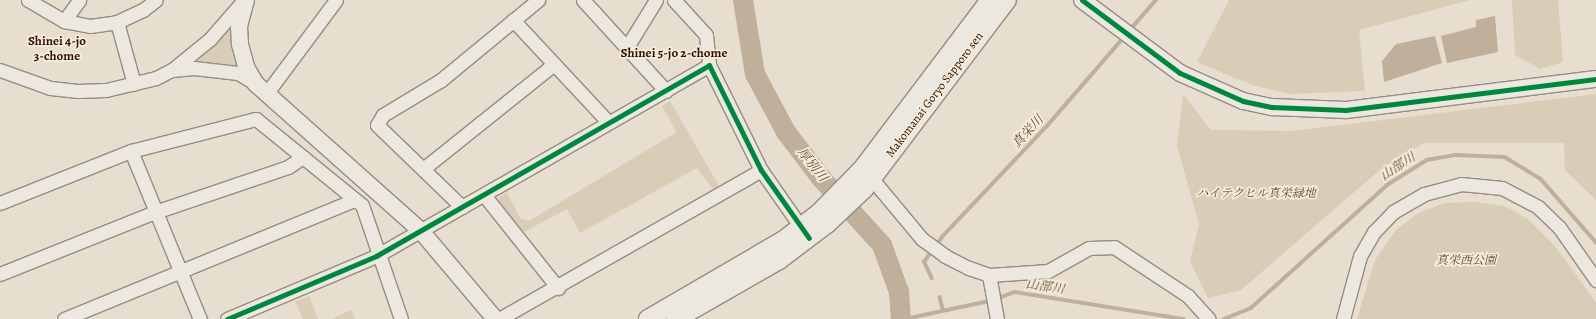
<!DOCTYPE html>
<html>
<head>
<meta charset="utf-8">
<style>
  body { margin:0 }
  #map { position:relative; width:1596px; height:319px; overflow:hidden; background:#e7decf; font-family:Alegreya,"Noto Serif JP",serif }
  div>[style] { position:absolute }
  .green>* { inset:0; background:#dacdb7 }
  .water>* { inset:0; background:#c0af9a }
  .stream>* { height:3.5px; margin:-1.75px; padding:0 1.75px; transform-origin:1.75px; border-radius:1.75px; background:#c0af9a }
  .river>* { height:20px; margin:-10px; padding:0 10px; transform-origin:10px; border-radius:10px; background:#c0af9a }
  .roads { filter:drop-shadow(1px 0 #958c82) drop-shadow(-1px 0 #958c82) drop-shadow(0 1px #958c82) drop-shadow(0 -1px #958c82) }
  .minor>* { height:13px; margin:-6.5px; padding:0 6.5px; transform-origin:6.5px; border-radius:6.5px; background:#ece7df }
  .tertiary>* { height:16px; margin:-8px; padding:0 8px; transform-origin:8px; border-radius:8px; background:#ece7df }
  .secondary>* { height:18px; margin:-9px; padding:0 9px; transform-origin:9px; border-radius:9px; background:#ece7df }
  .cycleway>* { height:5px; margin:-2.5px; padding:0 2.5px; transform-origin:2.5px; border-radius:2.5px; background:#00873e }
  span { translate:-50% -50%; white-space:nowrap; text-align:center; line-height:1.15; -webkit-text-stroke:3.5px #f6ecd9; paint-order:stroke }
  .street-label { font-size:12px; color:#301205 }
  .park-label { font-size:12px; color:#604635; font-style:italic }
  .neighbourhood-label { font-size:13px; color:#301205; font-weight:700 }
  .water-label { font-size:13px; color:#634938; font-style:italic }
</style>
</head>
<body>
<div id="map">
  <div class="green">
    <div style="clip-path:polygon(1229px 0,1470px 0,1359px 30px,1365px 91px,1290px 94px,1252px 85px,1197px 62px)"></div>
    <div style="clip-path:polygon(1512px 0,1558px 0,1563px 62px,1540px 69px,1515px 55px)"></div>
    <div style="clip-path:polygon(229px 28px,238px 67px,196px 62px,196px 59px)"></div>
    <div style="clip-path:polygon(1183px 94px,1211px 130px,1292px 131px,1596px 94px,1596px 200px,1565px 170px,1564px 143px,1424px 143px,1381px 169px,1241px 290px,1208px 298px,1190px 261px,1199px 224px,1177px 146px)"></div>
    <div style="clip-path:polygon(670px 101px,719px 186px,713px 190px,697px 168px,580px 233px,567px 209px,524px 232px,499px 203px,499px 197px,507px 193px,520px 218px,529px 221px,677px 132px,662px 106px)"></div>
    <div style="clip-path:polygon(1476px 202px,1504px 206px,1528px 219px,1555px 246px,1596px 302px,1596px 319px,1357px 319px,1375px 260px,1396px 230px,1417px 214px,1445px 203px)"></div>
    <div style="clip-path:polygon(309px 296px,318px 319px,303px 319px,295px 302px)"></div>
    <div style="clip-path:polygon(351px 310px,355px 319px,332px 319px)"></div>
  </div>
  <div class="water">
    <div style="clip-path:polygon(1495px 16px,1498px 52px,1447px 63px,1441px 36px,1476px 27px,1476px 20px)"></div>
    <div style="clip-path:polygon(1435px 36px,1442px 63px,1384px 82px,1382px 61px,1396px 44px)"></div>
  </div>
  <div class="stream">
    <div style="left:1129px;top:31px;width:41px;rotate:-48.9deg"></div>
    <div style="left:932px;top:279px;width:19px;rotate:-115deg"></div>
    <div style="left:924px;top:262px;width:31px;rotate:-54deg"></div>
    <div style="left:942px;top:237px;width:153px;rotate:-46.6deg"></div>
    <div style="left:1047px;top:126px;width:118px;rotate:-49.1deg"></div>
    <div style="left:940px;top:297px;width:12px;rotate:76deg"></div>
    <div style="left:996px;top:299px;width:20px;rotate:-20deg"></div>
    <div style="left:1015px;top:292px;width:171px;rotate:9.1deg"></div>
    <div style="left:905px;top:319px;width:87px;rotate:-12deg"></div>
    <div style="left:1224px;top:319px;width:29px;rotate:-22deg"></div>
    <div style="left:1251px;top:308px;width:183px;rotate:-42.1deg"></div>
    <div style="left:1387px;top:185px;width:47px;rotate:-32deg"></div>
    <div style="left:1427px;top:160px;width:29px;rotate:-10deg"></div>
    <div style="left:1456px;top:155px;width:49px;rotate:2.3deg"></div>
    <div style="left:1505px;top:157px;width:42px;rotate:31.4deg"></div>
    <div style="left:1541px;top:179px;width:84px;rotate:48.9deg"></div>
  </div>
  <div class="river">
    <div style="left:743px;top:0;width:75px;rotate:80.8deg"></div>
    <div style="left:755px;top:74px;width:66px;rotate:61.9deg"></div>
    <div style="left:786px;top:132px;width:58px;rotate:52.7deg"></div>
    <div style="left:821px;top:178px;width:91px;rotate:47.7deg"></div>
    <div style="left:882px;top:245px;width:50px;rotate:70.1deg"></div>
    <div style="left:899px;top:292px;width:27px;rotate:86deg"></div>
  </div>
  <div class="roads">
    <div class="minor">
      <div style="left:28px;top:0;width:42px;rotate:30.3deg"></div>
      <div style="left:64px;top:21px;width:26px;rotate:11deg"></div>
      <div style="left:90px;top:26px;width:27px;rotate:-8deg"></div>
      <div style="left:117px;top:22px;width:29px;rotate:-25deg"></div>
      <div style="left:143px;top:10px;width:16px;rotate:-38deg"></div>
      <div style="left:583px;top:0;width:123px;rotate:47.6deg"></div>
      <div style="left:674px;top:0;width:47px;rotate:47.6deg"></div>
      <div style="left:706px;top:35px;width:30px;rotate:84deg"></div>
      <div style="left:513px;top:20px;width:139px;rotate:47deg"></div>
      <div style="left:64px;top:21px;width:26px;rotate:-54deg"></div>
      <div style="left:117px;top:22px;width:64px;rotate:74.7deg"></div>
      <div style="left:627px;top:47px;width:55px;rotate:-58.3deg"></div>
      <div style="left:0;top:70px;width:53px;rotate:19.8deg"></div>
      <div style="left:50px;top:88px;width:28px;rotate:6deg"></div>
      <div style="left:78px;top:91px;width:28px;rotate:-2deg"></div>
      <div style="left:106px;top:90px;width:51px;rotate:-13.5deg"></div>
      <div style="left:156px;top:78px;width:18px;rotate:-27deg"></div>
      <div style="left:172px;top:70px;width:22px;rotate:-5deg"></div>
      <div style="left:194px;top:68px;width:44px;rotate:6.5deg"></div>
      <div style="left:238px;top:73px;width:21px;rotate:31deg"></div>
      <div style="left:172px;top:70px;width:49px;rotate:-39.2deg"></div>
      <div style="left:210px;top:39px;width:52px;rotate:-48.9deg"></div>
      <div style="left:266px;top:94px;width:117px;rotate:-53.3deg"></div>
      <div style="left:131px;top:151px;width:182px;rotate:67.7deg"></div>
      <div style="left:423px;top:169px;width:168px;rotate:-38.7deg"></div>
      <div style="left:867px;top:173px;width:86px;rotate:50.2deg"></div>
      <div style="left:922px;top:239px;width:29px;rotate:36deg"></div>
      <div style="left:945px;top:256px;width:27px;rotate:27deg"></div>
      <div style="left:969px;top:268px;width:21px;rotate:19deg"></div>
      <div style="left:989px;top:275px;width:59px;rotate:-3.9deg"></div>
      <div style="left:1048px;top:271px;width:47px;rotate:-29.3deg"></div>
      <div style="left:1089px;top:248px;width:25px;rotate:-2deg"></div>
      <div style="left:1114px;top:247px;width:89px;rotate:33.5deg"></div>
      <div style="left:1188px;top:296px;width:31px;rotate:48deg"></div>
      <div style="left:484px;top:195px;width:119px;rotate:51.5deg"></div>
      <div style="left:0;top:203px;width:141px;rotate:-21.7deg"></div>
      <div style="left:131px;top:151px;width:129px;rotate:-14.4deg"></div>
      <div style="left:256px;top:119px;width:136px;rotate:39.1deg"></div>
      <div style="left:362px;top:205px;width:120px;rotate:71.1deg"></div>
      <div style="left:462px;top:207px;width:118px;rotate:-136deg"></div>
      <div style="left:377px;top:125px;width:12px;rotate:-59deg"></div>
      <div style="left:383px;top:115px;width:68px;rotate:-31.1deg"></div>
      <div style="left:441px;top:80px;width:126px;rotate:-39.5deg"></div>
      <div style="left:0;top:274px;width:167px;rotate:-21.8deg"></div>
      <div style="left:155px;top:212px;width:140px;rotate:-18.7deg"></div>
      <div style="left:288px;top:167px;width:18px;rotate:-34deg"></div>
      <div style="left:989px;top:275px;width:45px;rotate:79.7deg"></div>
      <div style="left:64px;top:319px;width:313px;rotate:-22.3deg"></div>
      <div style="left:227px;top:319px;width:162px;rotate:-22.9deg"></div>
      <div style="left:376px;top:256px;width:384px;rotate:-29.8deg"></div>
      <div style="left:709px;top:65px;width:117px;rotate:63.7deg"></div>
      <div style="left:761px;top:170px;width:77px;rotate:55.1deg"></div>
      <div style="left:499px;top:319px;width:301px;rotate:-29.6deg"></div>
      <div style="left:1343px;top:319px;width:65px;rotate:-74.9deg"></div>
      <div style="left:1360px;top:256px;width:28px;rotate:-60deg"></div>
      <div style="left:1374px;top:232px;width:28px;rotate:-46deg"></div>
      <div style="left:1393px;top:212px;width:36px;rotate:-30deg"></div>
      <div style="left:1424px;top:194px;width:38px;rotate:-15deg"></div>
      <div style="left:1461px;top:184px;width:41px;rotate:5.6deg"></div>
      <div style="left:1502px;top:188px;width:41px;rotate:27.8deg"></div>
      <div style="left:1538px;top:207px;width:29px;rotate:44deg"></div>
      <div style="left:1559px;top:227px;width:65px;rotate:55.1deg"></div>
    </div>
    <div class="tertiary">
      <div style="left:246px;top:0;width:27px;rotate:105deg"></div>
      <div style="left:239px;top:26px;width:18px;rotate:87deg"></div>
      <div style="left:240px;top:44px;width:24px;rotate:75deg"></div>
      <div style="left:246px;top:67px;width:20px;rotate:60deg"></div>
      <div style="left:256px;top:84px;width:221px;rotate:41.7deg"></div>
      <div style="left:421px;top:231px;width:115px;rotate:49.9deg"></div>
      <div style="left:1082px;top:0;width:122px;rotate:36.7deg"></div>
      <div style="left:1180px;top:73px;width:69px;rotate:24deg"></div>
      <div style="left:1243px;top:101px;width:30px;rotate:12deg"></div>
      <div style="left:1272px;top:107px;width:74px;rotate:2.3deg"></div>
      <div style="left:1346px;top:110px;width:252px;rotate:-7.1deg"></div>
    </div>
    <div class="secondary">
      <div style="left:648px;top:319px;width:157px;rotate:-30.2deg"></div>
      <div style="left:784px;top:240px;width:44px;rotate:-37.6deg"></div>
      <div style="left:819px;top:213px;width:63px;rotate:-45.6deg"></div>
      <div style="left:863px;top:168px;width:211px;rotate:-52.9deg"></div>
      <div style="left:676px;top:319px;width:119px;rotate:-29.8deg"></div>
      <div style="left:779px;top:260px;width:61px;rotate:-37.1deg"></div>
      <div style="left:828px;top:223px;width:50px;rotate:-43.4deg"></div>
      <div style="left:864px;top:189px;width:237px;rotate:-52.9deg"></div>
    </div>
  </div>
  <div class="cycleway">
    <div style="left:1082px;top:0;width:122px;rotate:36.7deg"></div>
    <div style="left:1180px;top:73px;width:69px;rotate:24deg"></div>
    <div style="left:1243px;top:101px;width:30px;rotate:12deg"></div>
    <div style="left:1272px;top:107px;width:74px;rotate:2.3deg"></div>
    <div style="left:1346px;top:110px;width:252px;rotate:-7.1deg"></div>
    <div style="left:227px;top:319px;width:162px;rotate:-22.9deg"></div>
    <div style="left:376px;top:256px;width:384px;rotate:-29.8deg"></div>
    <div style="left:709px;top:65px;width:117px;rotate:63.7deg"></div>
    <div style="left:761px;top:170px;width:83px;rotate:54.8deg"></div>
  </div>
  <div class="street-label">
    <span style="left:935px;top:95px;rotate:-53deg">Makomanai Goryo Sapporo sen</span>
  </div>
  <div class="park-label">
    <span style="left:1256px;top:194px">ハイテクヒル真栄緑地</span>
    <span style="left:1466px;top:261px">真栄西公園</span>
  </div>
  <div class="neighbourhood-label">
    <span style="left:57px;top:49px">Shinei 4-jo<br>3-chome</span>
    <span style="left:674px;top:53px">Shinei 5-jo 2-chome</span>
  </div>
  <div class="water-label">
    <span style="left:1028px;top:132px;rotate:-47deg">真栄川</span>
    <span style="left:812px;top:165px;rotate:52deg">厚別川</span>
    <span style="left:1398px;top:167px;rotate:-33deg">山部川</span>
    <span style="left:1045px;top:287px;rotate:9deg">山部川</span>
  </div>
</div>
</body>
</html>
